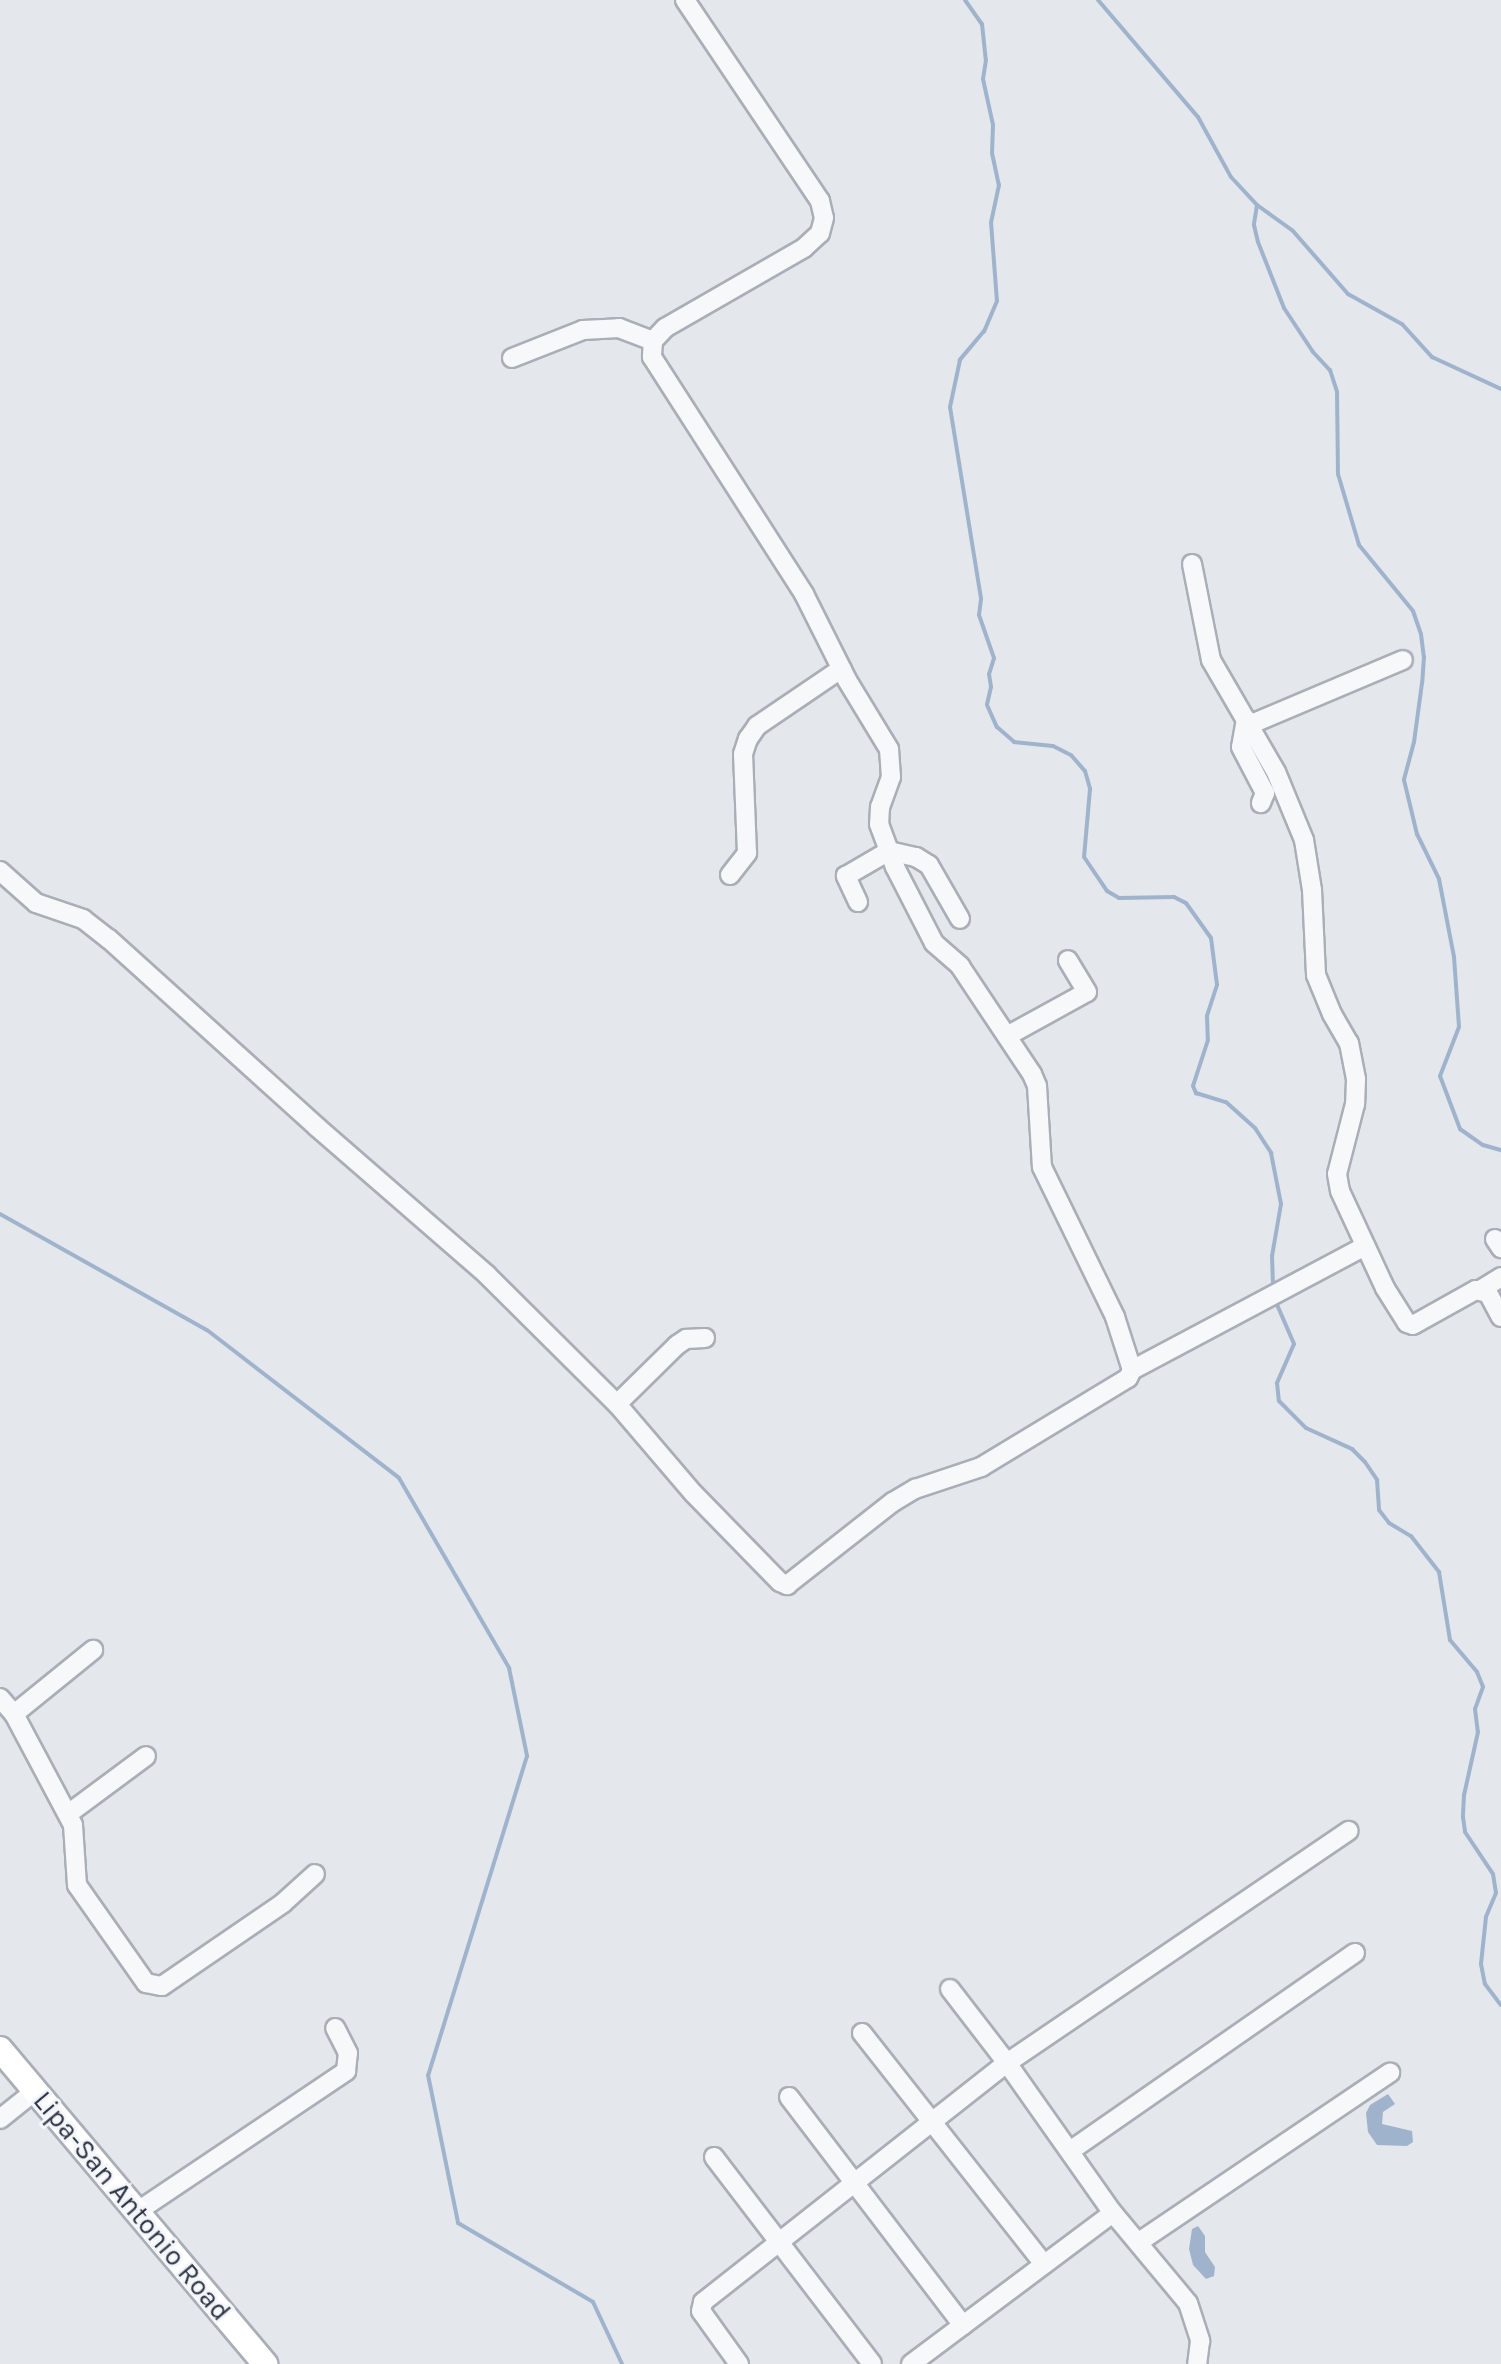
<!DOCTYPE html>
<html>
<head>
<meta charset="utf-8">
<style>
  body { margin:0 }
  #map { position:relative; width:1501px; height:2364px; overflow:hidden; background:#e4e7ec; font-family:Karla,sans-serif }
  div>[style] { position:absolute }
  .water>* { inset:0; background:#9fb4cc }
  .stream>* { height:4px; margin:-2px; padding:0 2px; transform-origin:2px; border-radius:2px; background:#9fb4cc }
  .roads { filter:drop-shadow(2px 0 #a9aeb7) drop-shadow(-2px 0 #a9aeb7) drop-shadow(0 2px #a9aeb7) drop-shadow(0 -2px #a9aeb7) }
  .minor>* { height:18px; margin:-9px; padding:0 9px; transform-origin:9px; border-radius:9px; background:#f7f8fa }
  .major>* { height:24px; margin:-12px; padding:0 12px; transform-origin:12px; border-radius:12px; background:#fff }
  span { translate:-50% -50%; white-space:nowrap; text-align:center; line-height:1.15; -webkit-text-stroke:6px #f4f6f9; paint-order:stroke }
  .street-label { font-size:28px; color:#2b3445 }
</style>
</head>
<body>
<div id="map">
  <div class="water">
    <div style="clip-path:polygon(1388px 2094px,1395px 2104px,1383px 2112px,1382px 2124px,1412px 2131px,1413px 2142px,1407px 2146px,1377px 2145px,1368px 2132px,1366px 2113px,1370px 2105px)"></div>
    <div style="clip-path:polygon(1198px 2226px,1205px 2236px,1205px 2252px,1215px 2267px,1214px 2276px,1206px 2279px,1193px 2265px,1189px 2249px,1192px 2229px)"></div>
  </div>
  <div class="stream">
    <div style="left:965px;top:0;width:29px;rotate:55deg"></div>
    <div style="left:982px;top:24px;width:36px;rotate:84deg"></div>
    <div style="left:986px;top:60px;width:19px;rotate:99deg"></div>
    <div style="left:983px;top:79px;width:47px;rotate:77.7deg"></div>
    <div style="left:993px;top:125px;width:28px;rotate:92deg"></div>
    <div style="left:992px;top:153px;width:33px;rotate:78deg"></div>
    <div style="left:999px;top:185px;width:38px;rotate:102deg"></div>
    <div style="left:991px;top:222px;width:79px;rotate:85.7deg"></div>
    <div style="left:997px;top:301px;width:33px;rotate:113deg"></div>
    <div style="left:984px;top:331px;width:38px;rotate:130deg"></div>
    <div style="left:960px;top:360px;width:48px;rotate:102deg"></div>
    <div style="left:950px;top:407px;width:194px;rotate:80.8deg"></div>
    <div style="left:981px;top:599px;width:16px;rotate:97deg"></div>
    <div style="left:979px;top:615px;width:46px;rotate:70.8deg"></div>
    <div style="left:994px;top:658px;width:17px;rotate:107deg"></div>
    <div style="left:989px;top:674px;width:13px;rotate:81deg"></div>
    <div style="left:991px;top:687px;width:18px;rotate:103deg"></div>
    <div style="left:987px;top:705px;width:24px;rotate:66deg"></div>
    <div style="left:997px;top:727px;width:23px;rotate:41deg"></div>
    <div style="left:1014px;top:742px;width:39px;rotate:6deg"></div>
    <div style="left:1053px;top:746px;width:20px;rotate:27deg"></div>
    <div style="left:1071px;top:755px;width:21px;rotate:49deg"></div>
    <div style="left:1085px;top:771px;width:19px;rotate:74deg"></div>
    <div style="left:1090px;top:789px;width:68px;rotate:95deg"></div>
    <div style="left:1084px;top:857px;width:41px;rotate:55.9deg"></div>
    <div style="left:1107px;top:891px;width:14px;rotate:30deg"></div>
    <div style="left:1119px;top:898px;width:55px;rotate:-1deg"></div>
    <div style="left:1174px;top:897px;width:13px;rotate:27deg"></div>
    <div style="left:1186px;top:903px;width:43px;rotate:54.5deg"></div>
    <div style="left:1211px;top:938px;width:47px;rotate:82.7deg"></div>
    <div style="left:1217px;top:985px;width:33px;rotate:108deg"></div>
    <div style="left:1207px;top:1016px;width:24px;rotate:88deg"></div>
    <div style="left:1208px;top:1040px;width:48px;rotate:108.1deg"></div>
    <div style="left:1193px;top:1086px;width:8px;rotate:67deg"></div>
    <div style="left:1196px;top:1093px;width:31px;rotate:17deg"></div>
    <div style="left:1226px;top:1102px;width:39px;rotate:42deg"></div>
    <div style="left:1255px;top:1128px;width:30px;rotate:57deg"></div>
    <div style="left:1271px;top:1153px;width:52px;rotate:78.9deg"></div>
    <div style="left:1281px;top:1204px;width:53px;rotate:99.8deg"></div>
    <div style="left:1272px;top:1256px;width:31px;rotate:88deg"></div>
    <div style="left:1098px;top:0;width:154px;rotate:49.5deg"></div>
    <div style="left:1198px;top:117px;width:68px;rotate:61.2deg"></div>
    <div style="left:1231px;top:177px;width:38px;rotate:47deg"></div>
    <div style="left:1257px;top:205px;width:44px;rotate:35.8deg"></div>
    <div style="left:1293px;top:231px;width:84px;rotate:48.9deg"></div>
    <div style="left:1348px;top:294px;width:62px;rotate:29.1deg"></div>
    <div style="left:1402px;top:324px;width:45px;rotate:47.7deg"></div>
    <div style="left:1432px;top:357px;width:76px;rotate:24.9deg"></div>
    <div style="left:1257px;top:205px;width:20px;rotate:99deg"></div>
    <div style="left:1254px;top:225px;width:17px;rotate:77deg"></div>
    <div style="left:1258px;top:242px;width:71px;rotate:68.5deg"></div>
    <div style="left:1284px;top:308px;width:53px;rotate:56.6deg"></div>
    <div style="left:1313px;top:352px;width:25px;rotate:47deg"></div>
    <div style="left:1330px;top:370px;width:23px;rotate:72deg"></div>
    <div style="left:1337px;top:392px;width:82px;rotate:89.3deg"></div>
    <div style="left:1338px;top:474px;width:74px;rotate:73.5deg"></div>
    <div style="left:1359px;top:545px;width:85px;rotate:50.7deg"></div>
    <div style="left:1413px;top:611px;width:24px;rotate:71deg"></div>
    <div style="left:1421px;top:634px;width:23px;rotate:83deg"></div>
    <div style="left:1424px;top:657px;width:26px;rotate:94deg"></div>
    <div style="left:1422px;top:683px;width:60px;rotate:97.7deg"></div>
    <div style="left:1414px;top:742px;width:39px;rotate:105deg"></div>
    <div style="left:1404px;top:780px;width:56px;rotate:76.5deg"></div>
    <div style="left:1417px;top:834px;width:50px;rotate:63.9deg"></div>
    <div style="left:1439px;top:879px;width:79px;rotate:79.1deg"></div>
    <div style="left:1454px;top:957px;width:70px;rotate:85.9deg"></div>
    <div style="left:1459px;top:1027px;width:53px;rotate:111.2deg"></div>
    <div style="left:1440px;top:1076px;width:57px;rotate:69.3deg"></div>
    <div style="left:1460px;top:1129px;width:28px;rotate:35deg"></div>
    <div style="left:1483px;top:1145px;width:19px;rotate:16deg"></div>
    <div style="left:0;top:1214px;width:237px;rotate:29.3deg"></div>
    <div style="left:207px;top:1330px;width:242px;rotate:37.6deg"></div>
    <div style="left:399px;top:1478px;width:220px;rotate:59.9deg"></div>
    <div style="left:509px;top:1668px;width:90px;rotate:78.4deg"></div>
    <div style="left:527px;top:1756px;width:334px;rotate:107.2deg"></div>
    <div style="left:428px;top:2075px;width:151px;rotate:78.5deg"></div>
    <div style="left:458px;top:2223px;width:156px;rotate:30.3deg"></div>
    <div style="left:593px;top:2302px;width:68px;rotate:64.9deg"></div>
    <div style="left:1275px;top:1300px;width:48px;rotate:66.6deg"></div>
    <div style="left:1294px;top:1344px;width:43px;rotate:113.6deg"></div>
    <div style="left:1277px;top:1383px;width:18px;rotate:84deg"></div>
    <div style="left:1279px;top:1401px;width:38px;rotate:45deg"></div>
    <div style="left:1306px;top:1428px;width:51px;rotate:24.5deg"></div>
    <div style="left:1352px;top:1449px;width:18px;rotate:45deg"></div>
    <div style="left:1365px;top:1462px;width:22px;rotate:56deg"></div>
    <div style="left:1377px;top:1480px;width:30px;rotate:86deg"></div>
    <div style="left:1379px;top:1510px;width:16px;rotate:52deg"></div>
    <div style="left:1389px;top:1523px;width:26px;rotate:31deg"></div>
    <div style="left:1411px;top:1536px;width:46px;rotate:52.1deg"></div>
    <div style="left:1439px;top:1572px;width:69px;rotate:80.8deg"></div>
    <div style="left:1450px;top:1640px;width:42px;rotate:49.8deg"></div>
    <div style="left:1477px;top:1672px;width:16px;rotate:68deg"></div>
    <div style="left:1483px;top:1687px;width:23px;rotate:110deg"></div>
    <div style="left:1475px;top:1709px;width:23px;rotate:83deg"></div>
    <div style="left:1478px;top:1732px;width:65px;rotate:102.5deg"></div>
    <div style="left:1464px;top:1795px;width:22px;rotate:93deg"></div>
    <div style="left:1463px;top:1817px;width:15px;rotate:82deg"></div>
    <div style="left:1465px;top:1832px;width:50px;rotate:56.3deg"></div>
    <div style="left:1493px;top:1874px;width:19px;rotate:81deg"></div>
    <div style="left:1496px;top:1893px;width:26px;rotate:113deg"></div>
    <div style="left:1486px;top:1917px;width:47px;rotate:96.1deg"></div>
    <div style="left:1481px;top:1964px;width:20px;rotate:79deg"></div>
    <div style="left:1485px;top:1984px;width:26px;rotate:53deg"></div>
  </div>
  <div class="roads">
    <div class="minor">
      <div style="left:685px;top:0;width:242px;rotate:56.1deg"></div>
      <div style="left:820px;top:201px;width:17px;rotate:77deg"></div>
      <div style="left:824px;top:218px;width:16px;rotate:105deg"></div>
      <div style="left:820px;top:233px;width:22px;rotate:137deg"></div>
      <div style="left:804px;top:248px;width:160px;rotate:150.1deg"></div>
      <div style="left:665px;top:328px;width:18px;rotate:133deg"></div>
      <div style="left:653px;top:341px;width:16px;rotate:94deg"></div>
      <div style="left:652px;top:357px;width:282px;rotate:57.3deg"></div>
      <div style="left:804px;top:594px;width:96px;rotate:63.4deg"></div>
      <div style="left:847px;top:680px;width:81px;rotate:58.7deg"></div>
      <div style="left:889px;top:749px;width:28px;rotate:86deg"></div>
      <div style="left:891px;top:777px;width:32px;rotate:110deg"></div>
      <div style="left:880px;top:807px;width:17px;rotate:93deg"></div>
      <div style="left:879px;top:824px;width:46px;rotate:69.6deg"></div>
      <div style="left:895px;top:867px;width:85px;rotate:62.8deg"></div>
      <div style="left:934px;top:943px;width:35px;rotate:41deg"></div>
      <div style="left:960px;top:966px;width:130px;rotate:56.3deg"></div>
      <div style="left:1032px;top:1074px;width:13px;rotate:67deg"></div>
      <div style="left:1037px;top:1086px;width:81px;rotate:86.5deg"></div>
      <div style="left:1042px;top:1167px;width:167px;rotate:64deg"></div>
      <div style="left:1115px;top:1317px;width:56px;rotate:72.2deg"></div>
      <div style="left:512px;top:358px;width:76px;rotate:-21.5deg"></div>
      <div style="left:583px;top:330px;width:36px;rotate:-3deg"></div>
      <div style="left:619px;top:328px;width:36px;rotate:21deg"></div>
      <div style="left:1192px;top:564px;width:98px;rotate:78.8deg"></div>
      <div style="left:1211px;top:660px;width:129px;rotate:59.9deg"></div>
      <div style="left:1276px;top:772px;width:74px;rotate:67.6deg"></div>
      <div style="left:1304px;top:840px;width:51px;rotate:80.9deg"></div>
      <div style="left:1312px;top:890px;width:85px;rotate:87.3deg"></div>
      <div style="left:1316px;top:975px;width:42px;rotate:67.7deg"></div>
      <div style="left:1332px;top:1014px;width:34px;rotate:60deg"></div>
      <div style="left:1349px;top:1043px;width:37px;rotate:79deg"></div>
      <div style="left:1356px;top:1079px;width:25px;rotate:92deg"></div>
      <div style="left:1355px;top:1104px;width:72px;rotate:104.4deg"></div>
      <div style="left:1337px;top:1174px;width:17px;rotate:80deg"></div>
      <div style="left:1340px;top:1191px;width:107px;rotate:65.1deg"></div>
      <div style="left:1385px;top:1288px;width:41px;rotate:57.8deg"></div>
      <div style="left:1407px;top:1323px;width:6px;rotate:18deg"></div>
      <div style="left:1413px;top:1325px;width:72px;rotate:-29.1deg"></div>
      <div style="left:1476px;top:1290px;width:12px;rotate:14deg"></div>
      <div style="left:1488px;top:1293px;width:27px;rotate:62deg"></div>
      <div style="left:1246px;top:719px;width:28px;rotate:100deg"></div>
      <div style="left:1241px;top:747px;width:52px;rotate:62.4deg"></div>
      <div style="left:1265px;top:793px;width:11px;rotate:112deg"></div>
      <div style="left:1249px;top:725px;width:167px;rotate:-22.9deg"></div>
      <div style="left:0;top:871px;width:48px;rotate:41.6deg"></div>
      <div style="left:36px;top:903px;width:50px;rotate:18.8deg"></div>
      <div style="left:83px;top:919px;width:33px;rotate:38deg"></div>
      <div style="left:109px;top:939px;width:280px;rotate:42.1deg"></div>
      <div style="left:317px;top:1127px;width:225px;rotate:41deg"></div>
      <div style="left:487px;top:1275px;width:183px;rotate:44.8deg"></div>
      <div style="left:617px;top:1404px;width:118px;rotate:49.5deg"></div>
      <div style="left:694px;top:1494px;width:123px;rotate:45.7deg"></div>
      <div style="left:780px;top:1582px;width:8px;rotate:23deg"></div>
      <div style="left:787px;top:1585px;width:135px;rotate:-38.1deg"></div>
      <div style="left:893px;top:1502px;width:26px;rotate:-31deg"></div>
      <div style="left:915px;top:1489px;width:70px;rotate:-18.4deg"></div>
      <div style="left:981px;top:1467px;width:172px;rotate:-31.2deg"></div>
      <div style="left:1128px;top:1378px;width:9px;rotate:-63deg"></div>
      <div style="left:1132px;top:1370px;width:264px;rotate:-28deg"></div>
      <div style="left:730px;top:875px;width:28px;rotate:-52deg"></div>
      <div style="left:747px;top:853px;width:99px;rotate:-92.3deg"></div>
      <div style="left:743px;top:754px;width:16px;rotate:-72deg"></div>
      <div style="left:748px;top:739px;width:16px;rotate:-55deg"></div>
      <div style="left:757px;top:726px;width:102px;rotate:-34.2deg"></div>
      <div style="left:858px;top:902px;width:29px;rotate:-115deg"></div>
      <div style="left:846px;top:876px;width:50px;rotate:-30.2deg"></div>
      <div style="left:889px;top:851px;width:28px;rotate:13deg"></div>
      <div style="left:916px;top:857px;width:15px;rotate:32deg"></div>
      <div style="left:929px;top:865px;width:62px;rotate:60.1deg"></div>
      <div style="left:1007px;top:1036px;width:91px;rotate:-28.8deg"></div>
      <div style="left:1087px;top:992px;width:37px;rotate:-121deg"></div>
      <div style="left:1495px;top:1239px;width:11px;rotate:56deg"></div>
      <div style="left:1482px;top:1289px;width:22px;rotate:-32deg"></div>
      <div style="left:617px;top:1404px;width:84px;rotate:-44.5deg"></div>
      <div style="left:677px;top:1345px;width:11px;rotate:-34deg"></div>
      <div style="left:686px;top:1339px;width:19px;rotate:-3deg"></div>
      <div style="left:0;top:1698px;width:21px;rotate:49deg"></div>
      <div style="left:14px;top:1714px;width:126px;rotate:62deg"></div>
      <div style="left:73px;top:1825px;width:60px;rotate:86.2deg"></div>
      <div style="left:77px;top:1885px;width:120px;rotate:54.9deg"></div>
      <div style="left:146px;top:1983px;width:16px;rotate:11deg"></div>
      <div style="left:162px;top:1986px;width:147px;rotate:-34.4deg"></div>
      <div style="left:283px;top:1903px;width:43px;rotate:-42.2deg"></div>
      <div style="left:14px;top:1714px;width:102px;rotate:-39deg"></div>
      <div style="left:68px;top:1814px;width:97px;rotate:-36.6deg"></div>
      <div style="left:950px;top:1989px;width:93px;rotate:52.4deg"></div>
      <div style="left:1007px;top:2063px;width:184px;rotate:54.8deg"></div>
      <div style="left:1113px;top:2213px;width:117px;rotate:50.2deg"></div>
      <div style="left:1188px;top:2303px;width:40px;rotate:72deg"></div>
      <div style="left:1200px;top:2341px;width:23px;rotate:97deg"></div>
      <div style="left:862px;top:2033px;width:294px;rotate:51.8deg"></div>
      <div style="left:789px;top:2097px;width:287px;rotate:52.7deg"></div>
      <div style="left:0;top:2119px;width:45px;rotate:-38.7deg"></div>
      <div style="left:1070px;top:2151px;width:347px;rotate:-34.8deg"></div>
      <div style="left:714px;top:2157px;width:260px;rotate:52.6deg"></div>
      <div style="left:138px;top:2211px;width:251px;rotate:-33.9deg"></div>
      <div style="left:346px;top:2071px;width:18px;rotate:-84deg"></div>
      <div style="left:348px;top:2053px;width:28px;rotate:-117deg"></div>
      <div style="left:1139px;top:2242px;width:303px;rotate:-34deg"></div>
      <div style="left:739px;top:2364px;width:65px;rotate:-125.6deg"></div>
      <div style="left:701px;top:2311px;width:9px;rotate:-77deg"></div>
      <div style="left:703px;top:2302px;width:387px;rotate:-38.2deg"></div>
      <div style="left:1007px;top:2063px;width:413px;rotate:-34.2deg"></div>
      <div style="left:911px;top:2364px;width:252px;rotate:-36.8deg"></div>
    </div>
    <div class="major">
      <div style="left:0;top:2049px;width:412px;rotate:49.9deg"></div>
    </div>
  </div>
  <div class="street-label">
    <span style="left:132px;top:2206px;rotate:50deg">Lipa-San Antonio Road</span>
  </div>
</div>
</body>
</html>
